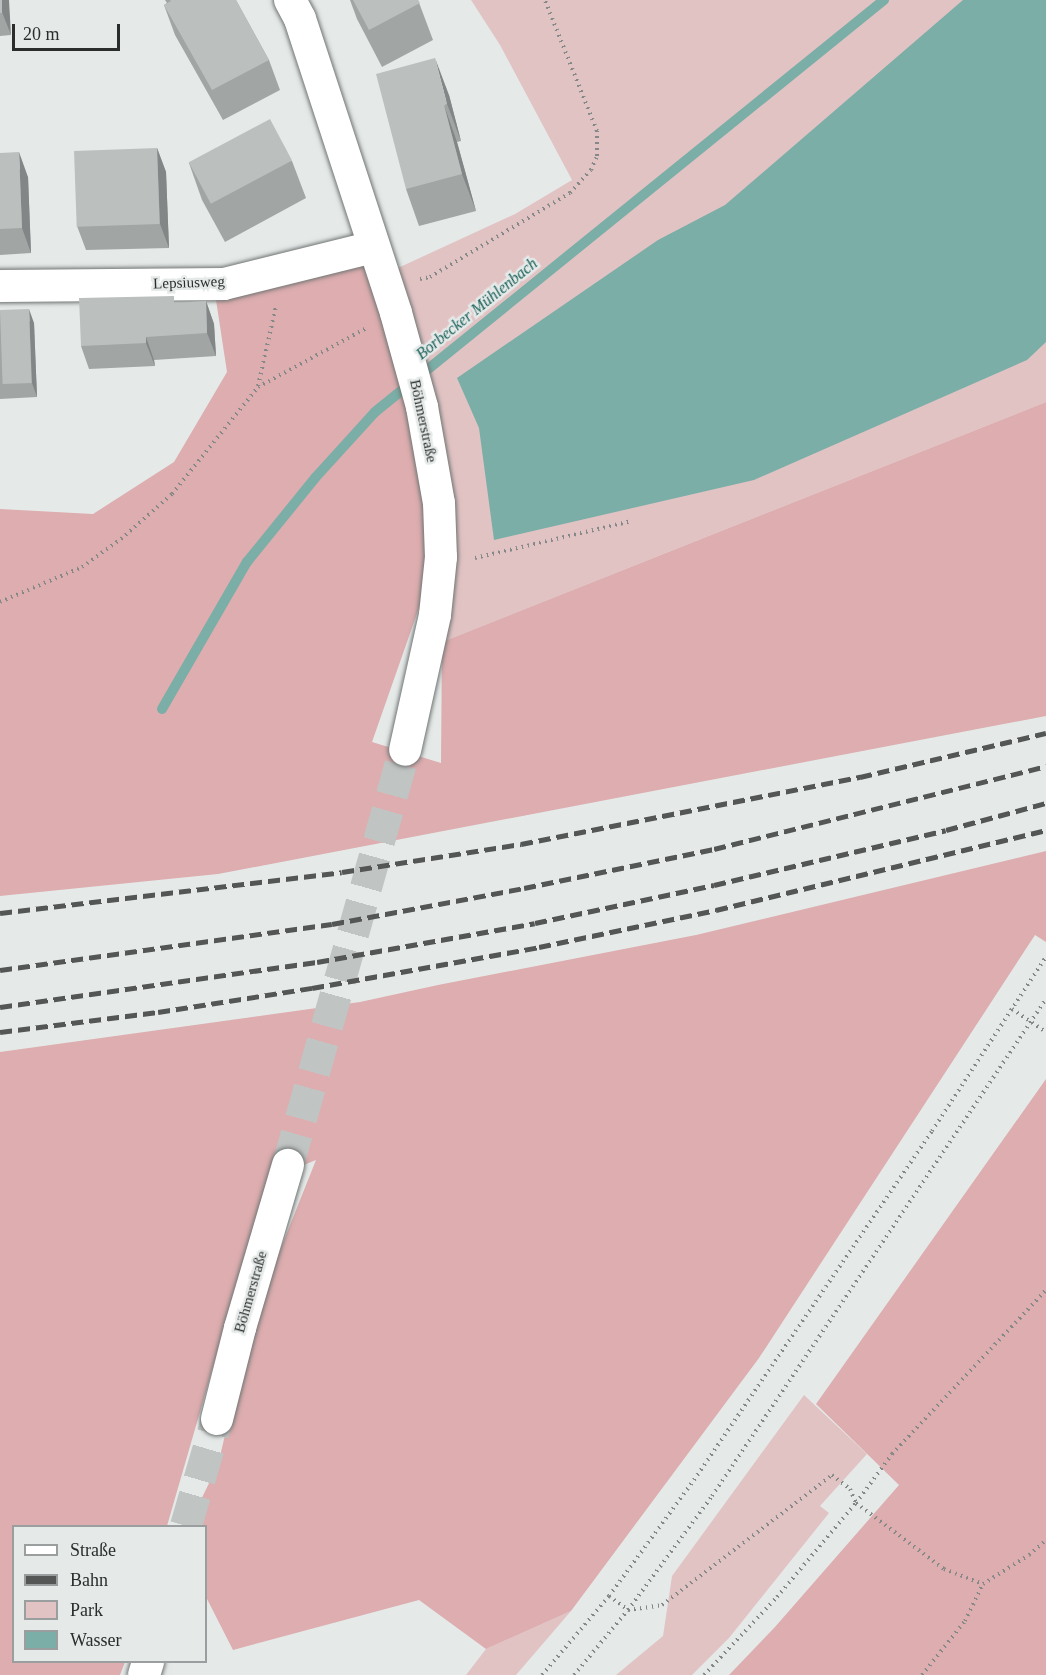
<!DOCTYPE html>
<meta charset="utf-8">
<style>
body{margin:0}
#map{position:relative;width:1046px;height:1675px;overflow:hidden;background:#e5eae9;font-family:"Times New Roman",serif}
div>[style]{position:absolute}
.green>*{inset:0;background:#e2c3c4}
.forest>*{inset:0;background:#ddadaf}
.water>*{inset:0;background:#7aaea6}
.stream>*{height:10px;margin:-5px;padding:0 5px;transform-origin:5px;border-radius:5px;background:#7aaea6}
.street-tunnel>*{height:32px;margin-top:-16px;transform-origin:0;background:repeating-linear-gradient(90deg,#c0c4c3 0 32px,transparent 0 48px)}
.path>*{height:4px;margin-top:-2px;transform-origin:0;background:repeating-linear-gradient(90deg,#848887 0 1.5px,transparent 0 6px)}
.roads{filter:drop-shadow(0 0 2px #717574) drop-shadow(0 0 2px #717574)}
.street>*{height:32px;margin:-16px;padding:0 16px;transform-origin:16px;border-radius:16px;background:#fff}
.rail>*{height:4.5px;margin-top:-2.25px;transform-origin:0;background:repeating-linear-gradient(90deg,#545656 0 12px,transparent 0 18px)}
.wall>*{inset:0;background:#a1a5a4}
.shaded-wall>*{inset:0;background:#838686}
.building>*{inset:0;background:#bbc0bf;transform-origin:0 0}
span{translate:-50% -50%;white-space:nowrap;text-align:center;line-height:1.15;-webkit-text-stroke:5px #e5eae9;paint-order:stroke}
.street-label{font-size:15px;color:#2b2d2d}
.water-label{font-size:16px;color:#196058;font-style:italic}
.legend{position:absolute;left:12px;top:1525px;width:195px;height:138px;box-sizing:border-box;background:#e5eae9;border:2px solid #9b9e9e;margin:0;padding:8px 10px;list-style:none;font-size:18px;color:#2b2d2d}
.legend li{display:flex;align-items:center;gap:12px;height:30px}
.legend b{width:30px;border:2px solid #9b9e9e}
.scale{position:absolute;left:12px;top:24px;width:108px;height:27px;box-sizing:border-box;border:3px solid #2b2d2d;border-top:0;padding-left:8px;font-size:18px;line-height:21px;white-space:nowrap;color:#2b2d2d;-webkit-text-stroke:4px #e5eae9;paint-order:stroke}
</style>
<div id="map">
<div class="green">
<div style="clip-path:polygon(471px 0,1046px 0,1046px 402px,442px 642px,387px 273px,515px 214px,572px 180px,500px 45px)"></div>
<div style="clip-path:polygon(804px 1395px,867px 1454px,820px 1506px,829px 1513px,729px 1638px,692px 1675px,616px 1675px,663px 1636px,672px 1576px)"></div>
<div style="clip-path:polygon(571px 1611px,516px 1675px,466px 1675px,486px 1649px)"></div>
</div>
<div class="forest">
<div style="clip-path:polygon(373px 251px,434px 504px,421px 602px,372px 742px,441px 763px,442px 642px,1046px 402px,1046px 716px,218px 874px,0 896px,0 509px,93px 514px,174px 462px,227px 372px,214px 287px)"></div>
<div style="clip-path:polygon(1046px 851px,1046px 942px,1035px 935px,759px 1358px,571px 1611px,486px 1649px,419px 1600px,233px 1650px,206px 1597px,206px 1526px,188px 1526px,218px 1465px,251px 1323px,316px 1160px,267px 1180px,167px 1526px,14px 1526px,14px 1662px,125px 1662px,120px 1675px,0 1675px,0 1052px,360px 1002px,438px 985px,696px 935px)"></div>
<div style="clip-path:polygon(1046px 1079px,1046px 1675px,729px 1675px,775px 1627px,899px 1485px,816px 1404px)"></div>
</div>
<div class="water">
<div style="clip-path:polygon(963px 0,1046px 0,1046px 342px,1027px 360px,754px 480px,494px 540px,479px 428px,457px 378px,658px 240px,725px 205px)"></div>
</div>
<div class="stream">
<div style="left:162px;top:709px;width:170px;rotate:-60deg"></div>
<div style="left:247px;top:562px;width:108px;rotate:-51deg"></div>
<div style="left:315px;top:478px;width:89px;rotate:-47.7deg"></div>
<div style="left:375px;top:412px;width:655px;rotate:-38.99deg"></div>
</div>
<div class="street-tunnel">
<div style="left:288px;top:1165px;width:431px;rotate:-74.3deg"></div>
<div style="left:186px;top:1526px;width:111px;rotate:-73.8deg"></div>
</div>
<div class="path">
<div style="left:420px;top:279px;width:10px;rotate:-11deg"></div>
<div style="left:430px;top:277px;width:163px;rotate:-31deg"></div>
<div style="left:570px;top:193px;width:31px;rotate:-48deg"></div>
<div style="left:591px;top:170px;width:15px;rotate:-67deg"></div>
<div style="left:597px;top:156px;width:25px;rotate:-90deg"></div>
<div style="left:597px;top:131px;width:141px;rotate:-111.7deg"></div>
<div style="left:258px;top:386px;width:82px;rotate:-77.3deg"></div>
<div style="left:475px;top:558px;width:161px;rotate:-13.3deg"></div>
<div style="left:0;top:602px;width:89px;rotate:-23.1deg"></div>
<div style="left:82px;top:567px;width:48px;rotate:-35.7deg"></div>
<div style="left:121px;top:539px;width:68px;rotate:-41.4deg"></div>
<div style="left:172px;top:494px;width:137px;rotate:-51.2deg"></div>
<div style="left:258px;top:387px;width:122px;rotate:-28.5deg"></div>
<div style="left:1012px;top:1009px;width:41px;rotate:34.1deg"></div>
<div style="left:609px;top:1596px;width:24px;rotate:36deg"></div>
<div style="left:628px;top:1610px;width:34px;rotate:-8deg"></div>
<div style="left:662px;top:1605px;width:214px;rotate:-37.4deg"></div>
<div style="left:832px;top:1475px;width:23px;rotate:38deg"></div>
<div style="left:850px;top:1489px;width:15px;rotate:67deg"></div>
<div style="left:856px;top:1503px;width:110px;rotate:36.9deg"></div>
<div style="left:944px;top:1569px;width:42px;rotate:21deg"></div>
<div style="left:542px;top:1675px;width:104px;rotate:-49.7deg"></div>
<div style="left:609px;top:1596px;width:144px;rotate:-53.8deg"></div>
<div style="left:694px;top:1480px;width:422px;rotate:-55.7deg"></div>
<div style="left:932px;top:1131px;width:208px;rotate:-56.8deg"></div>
<div style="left:574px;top:1675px;width:85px;rotate:-50.3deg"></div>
<div style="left:628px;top:1610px;width:142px;rotate:-53.6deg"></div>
<div style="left:712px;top:1496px;width:599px;rotate:-56.1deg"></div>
<div style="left:704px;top:1675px;width:107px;rotate:-46.9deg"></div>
<div style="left:777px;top:1597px;width:123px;rotate:-50deg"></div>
<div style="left:856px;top:1503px;width:61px;rotate:-53.7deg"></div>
<div style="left:892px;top:1454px;width:225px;rotate:-46.8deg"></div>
<div style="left:922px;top:1675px;width:69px;rotate:-51.5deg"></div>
<div style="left:965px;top:1621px;width:41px;rotate:-64.1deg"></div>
<div style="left:983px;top:1584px;width:54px;rotate:-32.2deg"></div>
<div style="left:1029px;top:1555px;width:23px;rotate:-41deg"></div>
</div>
<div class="roads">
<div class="street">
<div style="left:290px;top:0;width:21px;rotate:62deg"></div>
<div style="left:300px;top:19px;width:309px;rotate:71.9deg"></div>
<div style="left:396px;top:313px;width:98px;rotate:74.5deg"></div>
<div style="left:422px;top:407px;width:97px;rotate:80deg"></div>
<div style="left:439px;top:503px;width:54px;rotate:87.9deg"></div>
<div style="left:441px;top:557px;width:58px;rotate:95.9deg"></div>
<div style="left:435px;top:615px;width:138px;rotate:102.5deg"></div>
<div style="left:0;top:286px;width:224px;rotate:-0.5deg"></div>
<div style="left:224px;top:284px;width:154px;rotate:-13.9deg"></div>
<div style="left:217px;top:1419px;width:94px;rotate:-75.8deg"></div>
<div style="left:240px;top:1328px;width:170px;rotate:-73.6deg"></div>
<div style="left:144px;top:1675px;width:14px;rotate:-73deg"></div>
</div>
</div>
<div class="rail">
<div style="left:0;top:913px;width:344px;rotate:-6.8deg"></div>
<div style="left:342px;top:872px;width:181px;rotate:-8.9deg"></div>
<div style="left:521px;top:844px;width:346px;rotate:-11.2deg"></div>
<div style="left:860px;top:777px;width:191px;rotate:-13.3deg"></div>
<div style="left:0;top:970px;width:335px;rotate:-7.9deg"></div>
<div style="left:332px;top:924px;width:195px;rotate:-10.6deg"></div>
<div style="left:524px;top:888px;width:194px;rotate:-11.6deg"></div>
<div style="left:714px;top:849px;width:342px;rotate:-14deg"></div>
<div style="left:0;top:1007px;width:320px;rotate:-8.1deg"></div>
<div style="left:317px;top:962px;width:221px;rotate:-10.1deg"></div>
<div style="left:535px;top:923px;width:183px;rotate:-12deg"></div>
<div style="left:714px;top:885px;width:238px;rotate:-13.3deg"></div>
<div style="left:946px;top:830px;width:104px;rotate:-15.1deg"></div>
<div style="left:0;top:1032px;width:159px;rotate:-7.2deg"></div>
<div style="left:158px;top:1012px;width:156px;rotate:-8.9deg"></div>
<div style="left:312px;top:988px;width:231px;rotate:-10.2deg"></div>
<div style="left:539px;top:947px;width:181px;rotate:-11.8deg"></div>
<div style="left:716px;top:910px;width:340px;rotate:-13.6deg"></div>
</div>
<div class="wall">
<div style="clip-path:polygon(0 0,11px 35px,0 36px)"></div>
<div style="clip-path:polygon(165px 0,236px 0,269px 60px,280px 90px,223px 120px,175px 35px,164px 5px,167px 3px)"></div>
<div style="clip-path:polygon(350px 0,418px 0,433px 40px,382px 67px,357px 19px)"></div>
<div style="clip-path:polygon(449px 95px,461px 141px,457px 142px,476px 211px,419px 226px,406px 189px)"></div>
<div style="clip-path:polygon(157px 148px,166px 172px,169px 248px,86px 250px,77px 226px)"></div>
<div style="clip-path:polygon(0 153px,28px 177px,31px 253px,0 255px)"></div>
<div style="clip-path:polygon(292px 161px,306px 198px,225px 242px,202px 200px,189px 163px)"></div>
<div style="clip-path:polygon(206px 301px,214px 324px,216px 356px,154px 360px,155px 366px,89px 369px,81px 346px,176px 303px)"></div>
<div style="clip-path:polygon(0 310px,34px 323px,37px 397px,0 399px)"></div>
</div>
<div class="shaded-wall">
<div style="clip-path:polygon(2px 0,9px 0,11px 35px,2px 12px)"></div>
<div style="clip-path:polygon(435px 58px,449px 95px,461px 141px,447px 104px)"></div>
<div style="clip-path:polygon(444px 105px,457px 142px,476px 211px,462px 174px)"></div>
<div style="clip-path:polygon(157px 148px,166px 172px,169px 248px,160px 224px)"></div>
<div style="clip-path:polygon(19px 152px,28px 177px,31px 253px,22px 228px)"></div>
<div style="clip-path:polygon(206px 301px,214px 324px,216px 356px,207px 333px)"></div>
<div style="clip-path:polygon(29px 309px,34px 323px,37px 397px,32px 383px)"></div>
<div style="clip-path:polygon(146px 337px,154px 360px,155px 366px,146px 343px)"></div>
</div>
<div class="building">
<div style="left:0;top:0;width:2px;height:13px"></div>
<div style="clip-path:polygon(170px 0,236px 0,269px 60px,212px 90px,164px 5px,171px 1px)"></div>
<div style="clip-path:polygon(353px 0,418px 0,420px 3px,369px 30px)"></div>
<div style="clip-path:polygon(435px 58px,447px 104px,444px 105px,462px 174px,406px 189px,376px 74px)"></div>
<div style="left:270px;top:119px;width:47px;height:92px;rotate:62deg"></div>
<div style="left:157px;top:148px;width:76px;height:83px;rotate:88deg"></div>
<div style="clip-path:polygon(19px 152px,22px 228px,0 229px,0 153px)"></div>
<div style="clip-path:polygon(174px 296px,174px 303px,206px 301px,207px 333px,146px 337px,146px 343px,81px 346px,79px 298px)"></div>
<div style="left:29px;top:309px;width:74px;height:29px;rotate:88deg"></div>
</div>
<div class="street-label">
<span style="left:189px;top:283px;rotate:-2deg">Lepsiusweg</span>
<span style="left:423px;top:421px;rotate:78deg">Böhmerstraße</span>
<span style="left:251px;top:1292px;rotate:-74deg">Böhmerstraße</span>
</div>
<div class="water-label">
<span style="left:477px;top:309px;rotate:-39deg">Borbecker Mühlenbach</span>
</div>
<ul class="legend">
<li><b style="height:8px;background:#fff"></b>Straße</li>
<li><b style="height:8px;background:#545656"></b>Bahn</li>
<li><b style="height:16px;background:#e2c3c4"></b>Park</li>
<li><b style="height:16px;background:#7aaea6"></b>Wasser</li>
</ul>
<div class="scale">20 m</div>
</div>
